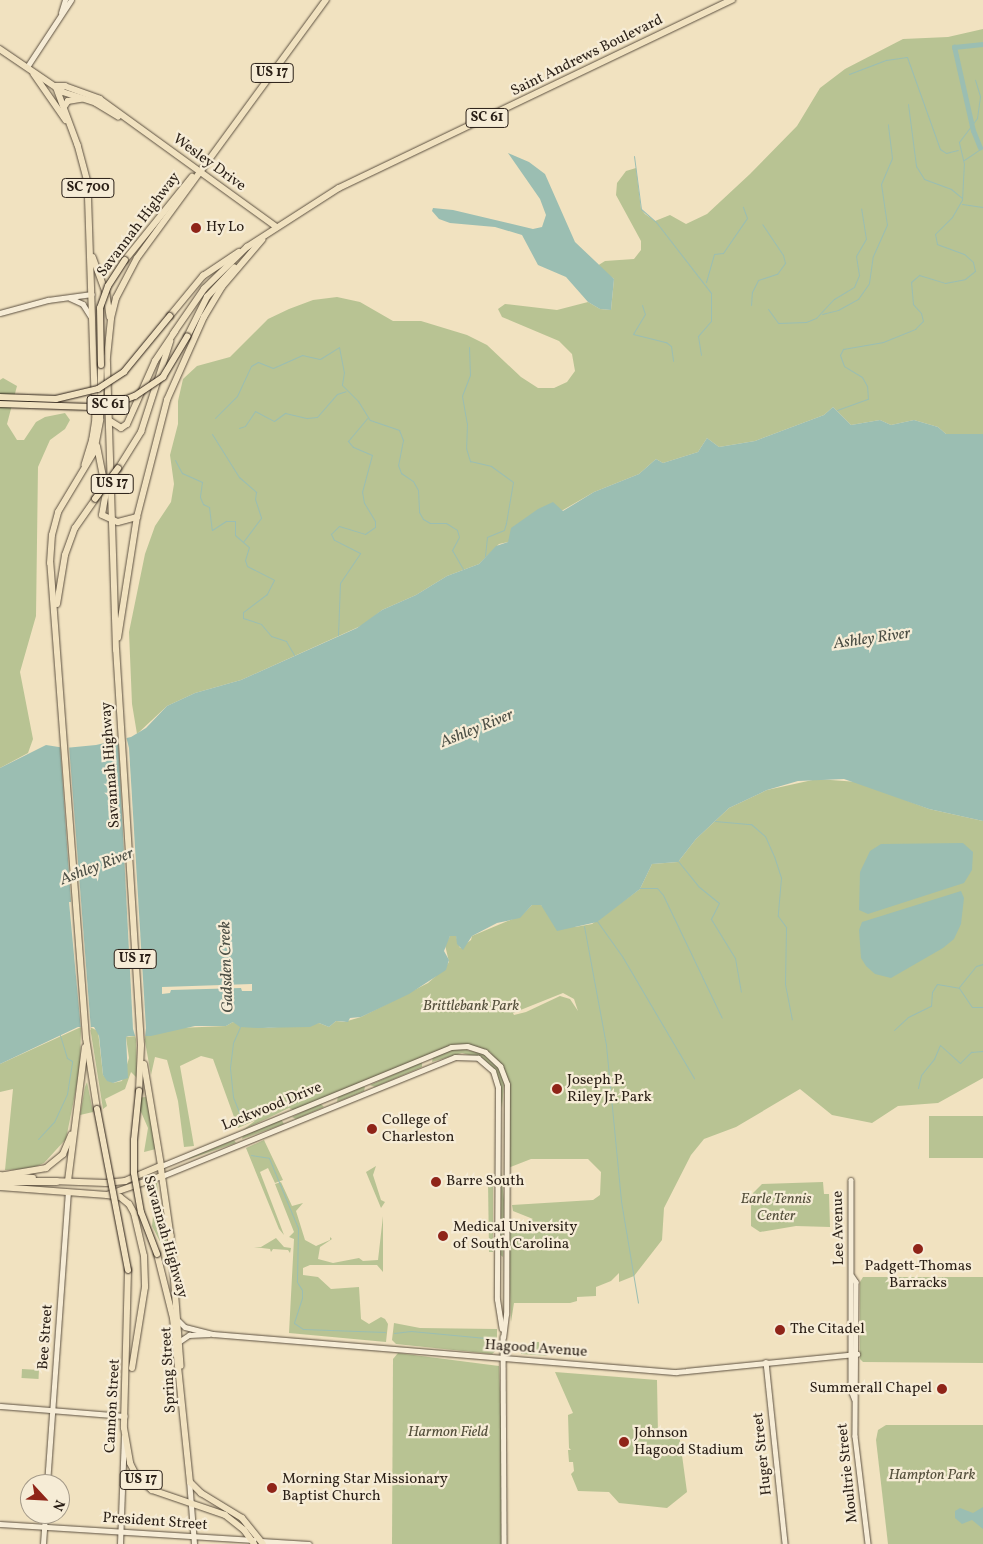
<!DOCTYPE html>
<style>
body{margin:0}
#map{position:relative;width:983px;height:1544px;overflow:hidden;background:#f1e2c0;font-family:Vollkorn,serif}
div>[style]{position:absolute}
.green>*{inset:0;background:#b8c393;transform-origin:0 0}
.water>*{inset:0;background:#9bbeb2}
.pier>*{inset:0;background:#f1e2c0}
.stream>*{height:1px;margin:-0.5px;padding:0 0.5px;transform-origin:0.5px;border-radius:0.5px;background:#9bbeb2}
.canal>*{height:4.5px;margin:-2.25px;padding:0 2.25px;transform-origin:2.25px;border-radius:2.25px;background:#9bbeb2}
.roads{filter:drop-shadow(0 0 1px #5c5040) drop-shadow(0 0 1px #5c5040)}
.tertiary>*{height:4.5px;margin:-2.25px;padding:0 2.25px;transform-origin:2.25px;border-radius:2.25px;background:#f6ecd6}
.secondary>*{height:5px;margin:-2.5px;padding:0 2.5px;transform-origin:2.5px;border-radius:2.5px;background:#f6ecd6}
.primary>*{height:5.5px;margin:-2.75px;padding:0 2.75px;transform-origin:2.75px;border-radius:2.75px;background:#f1e2c0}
.trunk>*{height:6px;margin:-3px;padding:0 3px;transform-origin:3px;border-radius:3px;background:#f1e2c0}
.motorway>*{height:7px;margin:-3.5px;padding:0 3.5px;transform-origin:3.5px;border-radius:3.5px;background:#f1e2c0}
.bridges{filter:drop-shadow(0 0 1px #2a1f16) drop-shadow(0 0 1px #2a1f16)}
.primary-bridge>*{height:5.5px;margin:-2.75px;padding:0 2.75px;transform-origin:2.75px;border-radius:2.75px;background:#f1e2c0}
.trunk-bridge>*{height:6px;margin:-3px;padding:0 3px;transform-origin:3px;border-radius:3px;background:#f1e2c0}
.dots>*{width:14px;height:14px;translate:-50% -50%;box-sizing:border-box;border:2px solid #f6ecd6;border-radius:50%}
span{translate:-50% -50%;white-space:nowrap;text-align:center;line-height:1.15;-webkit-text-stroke:4.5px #f6ecd6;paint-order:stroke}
.shield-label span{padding:1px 4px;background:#f6ecd6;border:1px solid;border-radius:4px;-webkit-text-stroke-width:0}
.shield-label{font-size:14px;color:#2a1f16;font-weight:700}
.street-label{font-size:15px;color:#2a1f16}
.poi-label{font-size:15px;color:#2a1f16}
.left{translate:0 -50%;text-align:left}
.right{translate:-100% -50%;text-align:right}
.park-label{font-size:15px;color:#55503c;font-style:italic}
.water-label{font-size:16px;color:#4c4f45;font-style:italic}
.north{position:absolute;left:20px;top:1474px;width:50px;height:50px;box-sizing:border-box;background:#f6ecd6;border:1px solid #a49a89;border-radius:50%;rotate:115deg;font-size:14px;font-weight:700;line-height:20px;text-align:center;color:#2a1f16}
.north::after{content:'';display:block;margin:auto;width:18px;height:22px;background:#8f2418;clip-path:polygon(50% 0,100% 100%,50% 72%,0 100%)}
</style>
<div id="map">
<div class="green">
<div style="clip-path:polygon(983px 29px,983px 434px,946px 434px,938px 427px,914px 420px,891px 425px,880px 420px,851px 425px,833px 407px,824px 415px,755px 441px,719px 447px,707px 438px,698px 452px,663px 463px,656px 459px,639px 474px,594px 492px,508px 542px,499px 544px,479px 564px,447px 576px,416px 595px,382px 610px,365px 624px,241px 680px,195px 693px,167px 706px,137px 734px,132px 704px,129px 632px,145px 554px,155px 526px,171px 502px,174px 484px,170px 455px,178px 424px,178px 401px,183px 379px,197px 366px,230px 357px,268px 319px,289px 309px,313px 300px,337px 297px,360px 302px,393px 321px,421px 321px,467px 335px,487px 345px,521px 377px,538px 388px,554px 388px,567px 382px,575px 371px,572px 354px,559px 341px,502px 317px,498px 309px,505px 304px,557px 310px,588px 302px,600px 309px,611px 310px,614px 279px,597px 266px,605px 261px,634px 259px,641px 250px,641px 241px,616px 195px,617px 183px,626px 171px,636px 168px,641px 209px,645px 214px,655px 221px,670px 215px,686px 224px,707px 214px,750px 174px,797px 126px,820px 88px,845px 69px,903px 39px,948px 37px)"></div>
<div style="clip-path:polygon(3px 378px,17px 386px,7px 424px,17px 440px,24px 440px,36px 422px,45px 417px,65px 413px,70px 420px,65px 429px,50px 440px,38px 467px,36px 616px,20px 672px,33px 739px,28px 753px,0 768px,0 380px)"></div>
<div style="clip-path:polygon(evenodd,817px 779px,858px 782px,929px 809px,983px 821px,983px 1078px,938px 1103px,898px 1106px,872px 1123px,832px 1115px,800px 1089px,736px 1127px,704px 1139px,691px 1155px,664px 1208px,662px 1240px,634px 1276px,619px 1282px,619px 1273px,611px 1281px,596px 1287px,596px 1296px,577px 1297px,577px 1301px,570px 1303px,514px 1303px,511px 1322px,508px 1226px,517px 1227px,533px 1219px,513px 1211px,512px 1205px,593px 1200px,600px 1195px,601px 1172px,588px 1159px,531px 1159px,508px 1168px,507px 1078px,490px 1052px,464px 1044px,293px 1110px,289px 1108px,243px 1130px,256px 1120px,238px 1128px,213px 1059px,201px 1056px,180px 1066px,194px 1146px,184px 1147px,178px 1101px,167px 1060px,155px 1057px,151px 1075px,144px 1036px,178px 1028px,226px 1026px,233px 1022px,268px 1028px,319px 1023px,329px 1027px,336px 1021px,344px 1022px,361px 1017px,428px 983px,444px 969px,449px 962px,445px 945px,450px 936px,456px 936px,460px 948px,471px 940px,472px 936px,522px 915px,532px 905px,541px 905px,575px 927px,592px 924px,640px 889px,652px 864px,678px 862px,696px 839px,729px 808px,767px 790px,817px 779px,563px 993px,574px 999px,578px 1011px,570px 999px,560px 996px,526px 1012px,514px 1015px,513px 1013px,563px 993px)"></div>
<div style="clip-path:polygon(81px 1027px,80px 1069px,66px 1139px,44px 1163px,30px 1169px,5px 1170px,13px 1089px,0 1092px,0 1064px)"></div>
<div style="clip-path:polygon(90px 1027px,98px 1031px,103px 1075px,113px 1083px,122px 1081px,129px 1058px,126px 1037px,136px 1036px,137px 1078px,131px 1072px,125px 1089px,105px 1099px,107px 1106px,103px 1109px)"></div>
<div style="clip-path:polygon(457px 1048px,486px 1054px,499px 1068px,504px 1083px,502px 1108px,497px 1073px,483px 1059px,462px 1053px,432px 1062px,433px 1057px)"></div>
<div style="clip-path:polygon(419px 1063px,422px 1063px,422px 1067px,375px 1087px,370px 1085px)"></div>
<div style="clip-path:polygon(87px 1082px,93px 1112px,80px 1115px,85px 1087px)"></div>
<div style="clip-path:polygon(362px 1086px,365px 1087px,364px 1091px,337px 1102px,338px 1096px)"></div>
<div style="clip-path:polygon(145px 1089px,156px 1149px,144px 1152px,148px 1128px,135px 1098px,146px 1097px)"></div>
<div style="clip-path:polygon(320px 1103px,324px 1107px,296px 1119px,292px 1117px)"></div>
<div style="left:983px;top:1116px;width:42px;height:54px;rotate:90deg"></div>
<div style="clip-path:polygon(281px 1119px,284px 1124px,242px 1139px,243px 1136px)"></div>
<div style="clip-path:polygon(234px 1140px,236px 1143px,189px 1159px,189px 1158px)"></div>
<div style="clip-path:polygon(264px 1140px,283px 1180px,275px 1183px,268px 1168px,260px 1172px,284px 1235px,279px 1229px,246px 1148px)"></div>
<div style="clip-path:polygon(376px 1166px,373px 1175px,381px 1200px,385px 1202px,381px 1208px,366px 1172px)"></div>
<div style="clip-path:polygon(501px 1171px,504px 1200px,503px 1257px,499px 1254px)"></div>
<div style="clip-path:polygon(493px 1178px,493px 1252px,489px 1252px,488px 1182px)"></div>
<div style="clip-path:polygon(157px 1181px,160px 1216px,172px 1265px,152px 1226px,154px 1206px,150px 1199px)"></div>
<div style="clip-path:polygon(281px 1182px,292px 1206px,303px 1203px,296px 1211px,305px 1240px,316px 1246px,330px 1240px,330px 1237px,332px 1239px,320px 1247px,318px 1259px,333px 1263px,359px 1258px,363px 1261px,378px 1260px,383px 1216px,383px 1272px,377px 1265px,310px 1265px,303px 1268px,303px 1275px,318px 1277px,331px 1289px,359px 1287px,361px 1319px,369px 1324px,381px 1317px,385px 1319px,388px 1324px,386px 1342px,289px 1333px,294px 1239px,289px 1237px,294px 1232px,275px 1184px)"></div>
<div style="clip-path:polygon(823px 1182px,824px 1194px,829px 1194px,830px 1227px,796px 1226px,760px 1232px,751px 1226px,751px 1202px,753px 1193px,762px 1184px)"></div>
<div style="clip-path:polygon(276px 1238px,284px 1247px,291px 1248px,290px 1253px,288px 1250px,273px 1249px,271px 1252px,270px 1249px,254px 1247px,261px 1247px)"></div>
<div style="clip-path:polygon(863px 1277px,983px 1277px,983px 1363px,863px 1362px,860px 1359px,860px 1282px)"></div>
<div style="clip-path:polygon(394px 1323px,420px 1328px,497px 1329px,497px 1350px,492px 1354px,396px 1344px,392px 1340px)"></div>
<div style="clip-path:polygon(532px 1342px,539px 1342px,539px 1353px,548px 1356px,521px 1354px,521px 1343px,524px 1347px,532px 1348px)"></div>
<div style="clip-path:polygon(398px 1353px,499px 1366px,503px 1469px,501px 1544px,392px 1544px,393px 1359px)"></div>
<div style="left:22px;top:1369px;width:17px;height:9px;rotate:3deg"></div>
<div style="clip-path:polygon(555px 1372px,657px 1380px,658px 1435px,679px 1433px,687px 1492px,667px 1508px,619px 1503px,609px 1492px,578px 1491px,571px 1474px,574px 1471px,573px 1462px,569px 1462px,568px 1450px,571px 1450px,569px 1448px,568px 1415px,573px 1413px)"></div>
<div style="clip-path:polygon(886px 1425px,983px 1425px,983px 1544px,888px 1544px,876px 1440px,878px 1430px)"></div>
</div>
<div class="water">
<div style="clip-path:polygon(508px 153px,529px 162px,545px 174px,575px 242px,614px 279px,611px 310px,600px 309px,588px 302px,566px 277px,538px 265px,522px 235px,495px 227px,450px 223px,439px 219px,432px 211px,433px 208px,453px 210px,533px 229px,542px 227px,546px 215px,540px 199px)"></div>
<div style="clip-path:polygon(833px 407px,851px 425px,880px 420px,891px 425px,914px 420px,938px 427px,946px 434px,983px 434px,983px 821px,929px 809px,844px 779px,798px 781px,767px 790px,729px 808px,696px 839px,678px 862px,652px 864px,640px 889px,597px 922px,557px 931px,541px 905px,532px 905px,520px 918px,497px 923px,472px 936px,463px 950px,457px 944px,456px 936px,450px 936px,444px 951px,449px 960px,446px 970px,409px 994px,361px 1017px,350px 1018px,348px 1022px,336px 1021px,329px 1027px,319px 1023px,310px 1027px,257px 1028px,240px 1027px,233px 1022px,226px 1026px,195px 1026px,151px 1036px,129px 1036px,126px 1037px,128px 1078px,113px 1083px,107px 1081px,103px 1075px,99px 1036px,94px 1027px,78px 1027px,0 1064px,0 768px,46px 745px,65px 748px,96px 745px,131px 737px,146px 728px,167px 706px,195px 693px,241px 680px,357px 628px,382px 610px,416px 595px,447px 576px,479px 564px,496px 546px,508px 542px,511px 528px,538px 509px,553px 502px,563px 511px,594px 492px,639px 474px,656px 459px,663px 463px,698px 452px,707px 438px,719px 447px,755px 441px,824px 415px)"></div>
<div style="clip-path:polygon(963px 843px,973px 852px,972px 870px,964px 883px,868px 914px,859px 910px,860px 872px,870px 851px,881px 844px)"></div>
<div style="clip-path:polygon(961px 891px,964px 898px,961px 924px,954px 939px,943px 948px,891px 978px,875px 974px,866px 966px,861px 958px,859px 930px,862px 922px)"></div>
<div style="clip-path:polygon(983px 1507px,983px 1529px,972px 1520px,962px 1524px,955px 1518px,955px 1511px,960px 1508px,973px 1513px)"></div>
</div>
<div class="pier">
<div style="clip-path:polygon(118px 736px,126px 736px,129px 748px,146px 1028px,145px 1039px,141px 1040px,136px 1039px,133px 1029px)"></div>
<div style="clip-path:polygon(60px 745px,69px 745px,91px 1030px,81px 1030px,69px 902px,71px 902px)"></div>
<div style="clip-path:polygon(252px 984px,252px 991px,242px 991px,241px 988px,171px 990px,170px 993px,162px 994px,162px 987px)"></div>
</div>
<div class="stream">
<div style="left:849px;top:74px;width:40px;rotate:-21deg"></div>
<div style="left:886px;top:60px;width:21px;rotate:-8deg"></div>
<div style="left:907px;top:57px;width:98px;rotate:70.3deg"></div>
<div style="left:940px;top:149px;width:7px;rotate:34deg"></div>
<div style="left:946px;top:153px;width:12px;rotate:-14deg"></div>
<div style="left:908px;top:104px;width:63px;rotate:82.6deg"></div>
<div style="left:916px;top:166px;width:15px;rotate:58deg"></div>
<div style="left:924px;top:179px;width:29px;rotate:20deg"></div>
<div style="left:951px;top:189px;width:14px;rotate:39deg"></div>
<div style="left:634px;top:156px;width:53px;rotate:82.5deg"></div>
<div style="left:641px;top:209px;width:20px;rotate:41deg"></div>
<div style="left:656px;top:222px;width:90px;rotate:52.2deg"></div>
<div style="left:711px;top:293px;width:28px;rotate:90deg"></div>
<div style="left:711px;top:321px;width:20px;rotate:131deg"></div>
<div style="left:698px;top:336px;width:19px;rotate:81deg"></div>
<div style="left:964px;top:160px;width:23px;rotate:-34deg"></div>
<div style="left:962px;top:204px;width:21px;rotate:8deg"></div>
<div style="left:706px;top:282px;width:29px;rotate:-74deg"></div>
<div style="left:714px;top:254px;width:9px;rotate:-6deg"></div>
<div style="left:723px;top:253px;width:42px;rotate:-55.6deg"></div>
<div style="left:747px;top:218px;width:12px;rotate:-110deg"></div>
<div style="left:642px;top:305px;width:9px;rotate:72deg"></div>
<div style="left:645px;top:314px;width:23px;rotate:121deg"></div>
<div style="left:633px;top:334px;width:34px;rotate:14deg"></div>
<div style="left:666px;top:342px;width:6px;rotate:39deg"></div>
<div style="left:671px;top:346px;width:15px;rotate:82deg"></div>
<div style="left:751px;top:305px;width:13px;rotate:-86deg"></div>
<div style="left:752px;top:292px;width:13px;rotate:-63deg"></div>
<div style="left:758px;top:280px;width:20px;rotate:-18deg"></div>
<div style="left:777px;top:274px;width:14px;rotate:-54deg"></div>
<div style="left:785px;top:263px;width:8px;rotate:-104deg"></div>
<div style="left:783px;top:255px;width:37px;rotate:-124deg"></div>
<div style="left:768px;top:309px;width:17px;rotate:54deg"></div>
<div style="left:778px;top:323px;width:28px;rotate:-2deg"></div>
<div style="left:806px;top:322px;width:11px;rotate:-22deg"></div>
<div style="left:816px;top:318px;width:26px;rotate:-47deg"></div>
<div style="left:834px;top:299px;width:23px;rotate:-31deg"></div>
<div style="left:854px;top:287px;width:13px;rotate:-67deg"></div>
<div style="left:859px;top:275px;width:19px;rotate:-99deg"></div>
<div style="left:856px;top:256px;width:20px;rotate:-60deg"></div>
<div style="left:866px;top:239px;width:31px;rotate:-99deg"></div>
<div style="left:822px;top:314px;width:16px;rotate:-14deg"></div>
<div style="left:838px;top:310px;width:23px;rotate:-29deg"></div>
<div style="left:858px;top:299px;width:19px;rotate:-55deg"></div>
<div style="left:869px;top:283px;width:27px;rotate:-82deg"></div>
<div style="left:873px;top:256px;width:34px;rotate:-66deg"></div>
<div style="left:887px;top:225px;width:41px;rotate:-98.3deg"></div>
<div style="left:881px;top:184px;width:28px;rotate:-67deg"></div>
<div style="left:892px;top:158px;width:34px;rotate:-97deg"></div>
<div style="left:469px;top:347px;width:28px;rotate:88deg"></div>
<div style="left:470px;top:375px;width:22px;rotate:111deg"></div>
<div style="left:462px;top:396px;width:27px;rotate:80deg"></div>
<div style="left:467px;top:423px;width:25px;rotate:92deg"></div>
<div style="left:466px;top:448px;width:14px;rotate:73deg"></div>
<div style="left:470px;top:461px;width:22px;rotate:13deg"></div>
<div style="left:491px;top:466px;width:27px;rotate:36deg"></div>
<div style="left:513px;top:482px;width:42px;rotate:99.7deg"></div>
<div style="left:506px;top:523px;width:7px;rotate:106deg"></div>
<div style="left:504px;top:530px;width:18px;rotate:158deg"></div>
<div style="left:487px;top:537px;width:19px;rotate:96deg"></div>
<div style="left:837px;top:410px;width:33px;rotate:-20deg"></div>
<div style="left:868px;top:399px;width:13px;rotate:-94deg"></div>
<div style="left:867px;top:386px;width:10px;rotate:-119deg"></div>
<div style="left:862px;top:377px;width:21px;rotate:-149deg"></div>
<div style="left:844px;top:366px;width:12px;rotate:-110deg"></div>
<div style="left:840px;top:355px;width:7px;rotate:-63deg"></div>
<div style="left:843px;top:349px;width:41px;rotate:-9.9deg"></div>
<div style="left:883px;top:342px;width:35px;rotate:-22deg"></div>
<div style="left:915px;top:329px;width:11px;rotate:-45deg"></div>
<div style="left:923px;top:321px;width:8px;rotate:-104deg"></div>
<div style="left:921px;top:313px;width:12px;rotate:-132deg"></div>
<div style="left:913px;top:304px;width:22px;rotate:-95deg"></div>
<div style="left:911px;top:282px;width:11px;rotate:-41deg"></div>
<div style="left:919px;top:275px;width:27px;rotate:17deg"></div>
<div style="left:945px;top:283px;width:20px;rotate:-11deg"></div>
<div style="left:965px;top:279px;width:13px;rotate:-39deg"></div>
<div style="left:975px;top:271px;width:9px;rotate:-103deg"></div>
<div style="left:973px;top:262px;width:12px;rotate:-138deg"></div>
<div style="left:964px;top:254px;width:29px;rotate:-160deg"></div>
<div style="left:937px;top:244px;width:10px;rotate:-101deg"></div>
<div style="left:935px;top:234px;width:24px;rotate:-45deg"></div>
<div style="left:952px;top:217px;width:20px;rotate:-60deg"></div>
<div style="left:962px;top:200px;width:36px;rotate:-87deg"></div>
<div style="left:964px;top:164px;width:23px;rotate:-103deg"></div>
<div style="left:959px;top:142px;width:30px;rotate:-53deg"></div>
<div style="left:977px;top:118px;width:22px;rotate:-82deg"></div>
<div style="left:980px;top:96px;width:17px;rotate:-107deg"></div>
<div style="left:215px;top:418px;width:31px;rotate:-45deg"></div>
<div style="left:237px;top:396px;width:33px;rotate:-65deg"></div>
<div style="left:251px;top:366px;width:8px;rotate:-30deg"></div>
<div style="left:258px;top:362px;width:16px;rotate:22deg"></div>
<div style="left:273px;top:368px;width:32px;rotate:-24deg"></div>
<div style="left:302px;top:355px;width:18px;rotate:13deg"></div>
<div style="left:320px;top:359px;width:22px;rotate:-32deg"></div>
<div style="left:339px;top:347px;width:25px;rotate:79deg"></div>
<div style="left:344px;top:372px;width:13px;rotate:99deg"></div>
<div style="left:342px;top:385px;width:23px;rotate:45deg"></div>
<div style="left:358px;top:401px;width:22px;rotate:58deg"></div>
<div style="left:370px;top:420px;width:31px;rotate:19deg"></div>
<div style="left:399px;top:430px;width:11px;rotate:68deg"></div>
<div style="left:403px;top:440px;width:25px;rotate:101deg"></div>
<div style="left:398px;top:465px;width:9px;rotate:69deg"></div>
<div style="left:401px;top:473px;width:14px;rotate:34deg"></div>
<div style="left:413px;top:481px;width:10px;rotate:61deg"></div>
<div style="left:418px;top:490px;width:22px;rotate:87deg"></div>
<div style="left:419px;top:512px;width:8px;rotate:60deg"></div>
<div style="left:423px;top:519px;width:8px;rotate:30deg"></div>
<div style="left:430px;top:523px;width:16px"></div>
<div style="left:446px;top:523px;width:13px;rotate:32deg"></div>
<div style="left:457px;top:530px;width:7px;rotate:74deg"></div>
<div style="left:459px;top:537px;width:15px;rotate:118deg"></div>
<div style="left:452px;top:550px;width:22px;rotate:60deg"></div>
<div style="left:239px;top:428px;width:6px;rotate:-18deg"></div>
<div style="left:245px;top:426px;width:18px;rotate:-56deg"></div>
<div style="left:255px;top:411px;width:21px;rotate:28deg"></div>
<div style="left:274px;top:421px;width:14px;rotate:-36deg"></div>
<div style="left:285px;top:413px;width:23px;rotate:13deg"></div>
<div style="left:307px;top:418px;width:10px;rotate:-6deg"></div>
<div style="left:317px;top:417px;width:30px;rotate:-49deg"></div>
<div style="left:337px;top:394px;width:9px;rotate:-18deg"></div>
<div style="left:212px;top:434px;width:51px;rotate:57.9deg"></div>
<div style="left:239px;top:477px;width:23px;rotate:41deg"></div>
<div style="left:256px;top:492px;width:7px;rotate:98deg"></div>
<div style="left:255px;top:499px;width:20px;rotate:72deg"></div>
<div style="left:261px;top:518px;width:30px;rotate:127deg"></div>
<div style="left:175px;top:460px;width:15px;rotate:62deg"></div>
<div style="left:182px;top:473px;width:22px;rotate:24deg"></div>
<div style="left:202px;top:482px;width:15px;rotate:98deg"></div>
<div style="left:200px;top:497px;width:8px;rotate:67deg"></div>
<div style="left:203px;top:504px;width:7px;rotate:27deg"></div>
<div style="left:209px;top:507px;width:23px;rotate:83deg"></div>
<div style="left:212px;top:530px;width:17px;rotate:-33deg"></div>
<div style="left:226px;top:521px;width:9px"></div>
<div style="left:235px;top:521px;width:14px;rotate:90deg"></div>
<div style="left:235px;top:535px;width:18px;rotate:41deg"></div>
<div style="left:249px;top:547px;width:14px;rotate:107deg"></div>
<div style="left:245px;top:560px;width:6px;rotate:72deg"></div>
<div style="left:247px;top:566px;width:30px;rotate:27deg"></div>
<div style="left:274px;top:580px;width:16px;rotate:117deg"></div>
<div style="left:267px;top:594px;width:30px;rotate:143deg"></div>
<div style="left:243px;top:612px;width:6px;rotate:90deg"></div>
<div style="left:243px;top:618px;width:19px;rotate:18deg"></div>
<div style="left:261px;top:624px;width:16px;rotate:50deg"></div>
<div style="left:271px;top:636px;width:16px;rotate:18deg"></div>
<div style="left:286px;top:641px;width:16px;rotate:60deg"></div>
<div style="left:338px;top:635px;width:52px;rotate:-87.8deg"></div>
<div style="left:340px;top:583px;width:36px;rotate:-56deg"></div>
<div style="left:360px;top:553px;width:29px;rotate:-153deg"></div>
<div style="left:334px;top:540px;width:7px;rotate:-117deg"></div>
<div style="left:331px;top:534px;width:11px;rotate:-45deg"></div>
<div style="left:339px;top:526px;width:27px;rotate:17deg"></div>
<div style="left:365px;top:534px;width:12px;rotate:-35deg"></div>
<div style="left:375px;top:527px;width:6px;rotate:-90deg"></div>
<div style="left:375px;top:521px;width:21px;rotate:-121deg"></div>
<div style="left:364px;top:503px;width:11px;rotate:-100deg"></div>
<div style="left:362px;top:492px;width:38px;rotate:-75deg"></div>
<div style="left:372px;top:455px;width:21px;rotate:-157deg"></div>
<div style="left:353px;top:447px;width:8px;rotate:-130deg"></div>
<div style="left:348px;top:441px;width:30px;rotate:-50deg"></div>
<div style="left:715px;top:821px;width:36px;rotate:5deg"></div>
<div style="left:751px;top:824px;width:18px;rotate:41deg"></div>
<div style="left:765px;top:836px;width:22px;rotate:66deg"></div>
<div style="left:774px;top:856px;width:23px;rotate:72deg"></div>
<div style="left:781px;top:878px;width:38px;rotate:95deg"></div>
<div style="left:778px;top:916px;width:14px;rotate:54deg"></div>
<div style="left:786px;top:927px;width:57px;rotate:91deg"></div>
<div style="left:785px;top:984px;width:36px;rotate:79deg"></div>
<div style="left:678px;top:861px;width:32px;rotate:51deg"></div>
<div style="left:698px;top:886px;width:27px;rotate:39deg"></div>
<div style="left:719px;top:903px;width:18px;rotate:117deg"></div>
<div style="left:711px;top:919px;width:46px;rotate:58.4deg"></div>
<div style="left:735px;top:958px;width:34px;rotate:80deg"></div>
<div style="left:640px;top:888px;width:17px"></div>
<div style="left:657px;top:888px;width:9px;rotate:49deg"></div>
<div style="left:663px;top:895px;width:136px;rotate:64.4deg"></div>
<div style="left:597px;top:921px;width:43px;rotate:54.5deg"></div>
<div style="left:622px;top:956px;width:142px;rotate:59.5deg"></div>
<div style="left:584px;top:926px;width:121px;rotate:79.5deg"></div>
<div style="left:606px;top:1045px;width:157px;rotate:84.5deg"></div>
<div style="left:621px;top:1201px;width:103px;rotate:80.5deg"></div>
<div style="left:959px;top:987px;width:27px;rotate:-51deg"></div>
<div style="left:976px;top:966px;width:7px;rotate:-16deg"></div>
<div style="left:959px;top:988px;width:23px;rotate:56deg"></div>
<div style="left:972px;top:1007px;width:11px"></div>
<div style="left:240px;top:1027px;width:17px;rotate:114deg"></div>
<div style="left:233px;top:1043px;width:25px;rotate:97deg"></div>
<div style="left:230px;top:1068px;width:29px;rotate:84deg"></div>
<div style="left:233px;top:1097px;width:27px;rotate:68deg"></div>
<div style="left:894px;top:1030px;width:19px;rotate:-43deg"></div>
<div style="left:908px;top:1017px;width:25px;rotate:-26deg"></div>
<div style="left:931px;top:1006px;width:14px;rotate:-86deg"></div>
<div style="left:932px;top:992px;width:9px;rotate:-58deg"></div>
<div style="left:937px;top:984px;width:22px;rotate:10deg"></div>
<div style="left:918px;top:1088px;width:13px;rotate:-77deg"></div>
<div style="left:921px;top:1075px;width:21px;rotate:-51deg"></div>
<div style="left:934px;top:1059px;width:15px;rotate:-67deg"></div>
<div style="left:940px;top:1045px;width:27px;rotate:42deg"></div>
<div style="left:960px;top:1063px;width:16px;rotate:-45deg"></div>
<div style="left:971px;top:1052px;width:12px;rotate:-5deg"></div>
<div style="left:38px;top:1139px;width:23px;rotate:-47deg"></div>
<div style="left:54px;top:1122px;width:31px;rotate:-65deg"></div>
<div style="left:67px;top:1094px;width:33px;rotate:-81deg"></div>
<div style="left:72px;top:1061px;width:6px;rotate:-149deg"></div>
<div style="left:67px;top:1058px;width:24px;rotate:-107deg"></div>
<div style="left:251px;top:1155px;width:18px;rotate:9deg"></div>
<div style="left:269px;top:1158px;width:76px;rotate:67.5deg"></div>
<div style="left:298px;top:1228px;width:54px;rotate:91.1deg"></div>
<div style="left:297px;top:1282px;width:9px;rotate:58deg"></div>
<div style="left:302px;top:1290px;width:8px;rotate:90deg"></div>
<div style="left:302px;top:1298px;width:26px;rotate:108deg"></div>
<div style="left:294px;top:1323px;width:11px;rotate:34deg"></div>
<div style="left:303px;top:1329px;width:82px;rotate:2.1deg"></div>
<div style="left:394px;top:1333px;width:17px;rotate:-7deg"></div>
<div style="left:411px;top:1331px;width:75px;rotate:5.3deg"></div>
</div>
<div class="canal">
<div style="left:980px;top:148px;width:18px;rotate:-112deg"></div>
<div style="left:973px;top:131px;width:86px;rotate:-102.7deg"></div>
<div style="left:954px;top:47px;width:29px;rotate:-6deg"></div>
</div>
<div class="roads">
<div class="tertiary">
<div style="left:61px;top:13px;width:14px;rotate:-73deg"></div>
<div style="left:27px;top:67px;width:80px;rotate:-56.7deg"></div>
<div style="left:70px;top:298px;width:14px;rotate:25deg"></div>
<div style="left:83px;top:304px;width:15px;rotate:58deg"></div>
<div style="left:0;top:313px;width:50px;rotate:-15.2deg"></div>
<div style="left:48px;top:300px;width:44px;rotate:-7.8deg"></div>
<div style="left:851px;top:1180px;width:210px;rotate:90deg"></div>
<div style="left:851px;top:1390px;width:9px;rotate:69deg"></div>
<div style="left:852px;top:1276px;width:7px;rotate:56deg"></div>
<div style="left:856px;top:1282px;width:154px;rotate:90.4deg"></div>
<div style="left:855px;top:1436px;width:109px;rotate:83.1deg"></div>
<div style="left:179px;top:1321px;width:8px;rotate:45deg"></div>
<div style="left:185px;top:1327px;width:29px;rotate:14deg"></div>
<div style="left:213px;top:1334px;width:465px;rotate:4.7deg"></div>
<div style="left:676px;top:1372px;width:182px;rotate:-5.7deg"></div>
<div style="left:503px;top:1337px;width:207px;rotate:89.7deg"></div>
<div style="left:180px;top:1341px;width:11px;rotate:-34deg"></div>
<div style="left:189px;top:1335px;width:20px;rotate:-3deg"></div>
<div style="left:766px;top:1362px;width:183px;rotate:84deg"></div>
<div style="left:0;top:1406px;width:125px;rotate:4.6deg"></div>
<div style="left:47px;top:1484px;width:292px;rotate:-85.9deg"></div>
<div style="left:0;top:1524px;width:254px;rotate:3.6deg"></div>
<div style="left:261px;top:1541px;width:48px;rotate:3.6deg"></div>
<div style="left:43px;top:1544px;width:30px;rotate:-86deg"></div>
</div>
<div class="secondary">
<div style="left:161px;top:1166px;width:313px;rotate:-22.3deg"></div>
<div style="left:451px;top:1047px;width:16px;rotate:-4deg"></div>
<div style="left:467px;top:1046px;width:19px;rotate:18deg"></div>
<div style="left:485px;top:1052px;width:21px;rotate:43deg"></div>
<div style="left:500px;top:1066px;width:19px;rotate:69deg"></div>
<div style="left:507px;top:1084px;width:230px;rotate:90.2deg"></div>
<div style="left:506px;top:1314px;width:23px;rotate:97deg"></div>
<div style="left:162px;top:1176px;width:316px;rotate:-22.1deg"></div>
<div style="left:455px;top:1057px;width:23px;rotate:2deg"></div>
<div style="left:478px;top:1058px;width:20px;rotate:41deg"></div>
<div style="left:493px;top:1071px;width:17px;rotate:73deg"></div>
<div style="left:498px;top:1087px;width:212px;rotate:90.3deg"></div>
<div style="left:497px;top:1299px;width:30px;rotate:81deg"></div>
<div style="left:189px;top:1480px;width:64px;rotate:85.5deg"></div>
<div style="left:120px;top:1544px;width:108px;rotate:-87.9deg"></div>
</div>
<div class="primary">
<div style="left:0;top:49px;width:76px;rotate:34.3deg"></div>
<div style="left:63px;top:92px;width:35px;rotate:18deg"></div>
<div style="left:96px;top:103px;width:26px;rotate:31deg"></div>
<div style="left:34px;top:74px;width:56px;rotate:55.2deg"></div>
<div style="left:56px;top:86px;width:63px;rotate:69.6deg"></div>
<div style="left:78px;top:145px;width:38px;rotate:75deg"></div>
<div style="left:88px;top:182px;width:237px;rotate:88.1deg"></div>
<div style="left:96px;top:419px;width:20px;rotate:99deg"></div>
<div style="left:93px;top:439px;width:27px;rotate:107deg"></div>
<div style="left:56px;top:86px;width:9px"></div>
<div style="left:65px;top:86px;width:37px;rotate:20deg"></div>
<div style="left:100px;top:99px;width:218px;rotate:35.9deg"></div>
<div style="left:64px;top:107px;width:7px;rotate:-56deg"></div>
<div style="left:68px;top:101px;width:13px;rotate:-9deg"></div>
<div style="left:93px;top:257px;width:40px;rotate:69.8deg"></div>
<div style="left:107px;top:295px;width:22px;rotate:82deg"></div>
<div style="left:170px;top:316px;width:52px;rotate:-50.5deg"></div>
<div style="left:203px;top:276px;width:43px;rotate:-33.7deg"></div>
<div style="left:173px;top:334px;width:55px;rotate:-55.4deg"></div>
<div style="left:204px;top:289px;width:60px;rotate:-44.3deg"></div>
<div style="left:247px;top:247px;width:109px;rotate:-32.7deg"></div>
<div style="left:339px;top:188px;width:436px;rotate:-25.6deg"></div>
<div style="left:187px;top:337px;width:45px;rotate:-63.4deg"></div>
<div style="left:207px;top:297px;width:40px;rotate:-47deg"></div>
<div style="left:118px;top:469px;width:44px;rotate:-58.1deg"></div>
<div style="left:141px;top:432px;width:95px;rotate:-72.1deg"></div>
<div style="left:118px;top:638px;width:122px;rotate:-81.1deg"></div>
<div style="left:137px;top:517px;width:121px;rotate:-75.6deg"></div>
<div style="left:167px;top:400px;width:91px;rotate:-66deg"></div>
<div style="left:204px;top:317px;width:35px;rotate:-59deg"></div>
<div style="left:222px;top:287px;width:62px;rotate:-49.6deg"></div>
<div style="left:0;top:1175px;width:33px;rotate:5deg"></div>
<div style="left:52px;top:1181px;width:54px;rotate:2.1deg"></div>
<div style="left:106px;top:1183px;width:19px;rotate:-6deg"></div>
<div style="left:125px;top:1181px;width:39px;rotate:-23deg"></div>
<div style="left:161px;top:1166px;width:70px;rotate:81.8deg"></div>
<div style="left:171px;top:1235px;width:131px;rotate:85.6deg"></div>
<div style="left:0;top:1187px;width:107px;rotate:4.3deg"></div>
<div style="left:107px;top:1195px;width:58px;rotate:-19.1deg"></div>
</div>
<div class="trunk">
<div style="left:125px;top:260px;width:107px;rotate:-51.1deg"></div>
<div style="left:110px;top:421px;width:13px;rotate:32deg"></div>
<div style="left:121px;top:428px;width:7px;rotate:-34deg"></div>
<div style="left:127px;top:424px;width:69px;rotate:-66deg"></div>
<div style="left:155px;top:361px;width:36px;rotate:-56deg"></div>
<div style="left:97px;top:446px;width:47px;rotate:78.9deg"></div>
<div style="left:106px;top:492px;width:23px;rotate:100deg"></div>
<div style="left:102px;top:515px;width:17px;rotate:24deg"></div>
<div style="left:118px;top:522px;width:20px;rotate:-15deg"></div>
<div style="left:57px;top:604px;width:50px;rotate:-80.7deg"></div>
<div style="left:65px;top:555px;width:29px;rotate:-70deg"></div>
<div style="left:75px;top:528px;width:35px;rotate:-55deg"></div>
<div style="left:144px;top:1064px;width:103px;rotate:80.5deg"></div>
<div style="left:139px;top:1091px;width:46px;rotate:-87.5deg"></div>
<div style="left:141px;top:1045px;width:396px;rotate:-93.6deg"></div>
<div style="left:116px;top:650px;width:293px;rotate:-91.8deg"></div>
<div style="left:107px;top:357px;width:39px;rotate:-84deg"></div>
<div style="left:111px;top:318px;width:21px;rotate:-76deg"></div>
<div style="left:116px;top:298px;width:45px;rotate:-62.3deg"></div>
<div style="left:137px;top:258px;width:320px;rotate:-53.8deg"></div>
<div style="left:97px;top:1109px;width:72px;rotate:-98.8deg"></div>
<div style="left:86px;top:1038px;width:476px;rotate:-94.3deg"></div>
<div style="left:50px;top:563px;width:28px;rotate:-86deg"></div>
<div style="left:52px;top:535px;width:24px;rotate:-75deg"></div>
<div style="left:58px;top:512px;width:70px;rotate:-59deg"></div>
<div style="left:94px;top:452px;width:33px;rotate:-79deg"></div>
<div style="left:100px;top:420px;width:55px;rotate:-89deg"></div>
<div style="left:5px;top:1175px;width:42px;rotate:-9.7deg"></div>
<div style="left:46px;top:1168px;width:22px;rotate:-39deg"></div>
<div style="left:63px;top:1154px;width:21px;rotate:-67deg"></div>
<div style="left:68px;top:1181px;width:135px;rotate:-82.8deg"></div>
<div style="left:107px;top:1195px;width:13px;rotate:9deg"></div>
<div style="left:120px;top:1197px;width:11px;rotate:38deg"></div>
<div style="left:129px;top:1204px;width:10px;rotate:61deg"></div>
<div style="left:134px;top:1213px;width:44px;rotate:76.9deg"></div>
<div style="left:144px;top:1256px;width:31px;rotate:88deg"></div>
<div style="left:145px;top:1287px;width:82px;rotate:99.1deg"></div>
<div style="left:157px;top:1254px;width:66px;rotate:76deg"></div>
<div style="left:173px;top:1318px;width:165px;rotate:84.1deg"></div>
<div style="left:190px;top:1482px;width:16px;rotate:45deg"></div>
<div style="left:201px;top:1493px;width:48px;rotate:31.4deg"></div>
<div style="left:242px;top:1518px;width:33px;rotate:51deg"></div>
<div style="left:128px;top:1270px;width:158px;rotate:91.5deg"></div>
<div style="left:124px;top:1428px;width:36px;rotate:80deg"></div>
<div style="left:130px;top:1463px;width:16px;rotate:63deg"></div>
<div style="left:137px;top:1477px;width:20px;rotate:41deg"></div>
<div style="left:152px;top:1490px;width:77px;rotate:18.9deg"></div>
<div style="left:225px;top:1515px;width:24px;rotate:38deg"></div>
<div style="left:244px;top:1530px;width:17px;rotate:54deg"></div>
</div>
<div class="motorway">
<div style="left:0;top:1181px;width:56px"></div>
</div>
</div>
<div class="bridges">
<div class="primary-bridge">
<div style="left:0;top:397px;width:56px;rotate:2deg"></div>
<div style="left:56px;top:399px;width:43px;rotate:-13.4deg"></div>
<div style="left:98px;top:389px;width:31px;rotate:-33deg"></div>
<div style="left:124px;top:372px;width:72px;rotate:-50.6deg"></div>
<div style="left:0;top:404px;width:91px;rotate:1.9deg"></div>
<div style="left:91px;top:407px;width:23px;rotate:-7deg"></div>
<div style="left:114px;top:404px;width:22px;rotate:-21deg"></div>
<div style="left:135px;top:396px;width:34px;rotate:-34deg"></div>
<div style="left:163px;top:377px;width:47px;rotate:-59deg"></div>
<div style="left:95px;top:499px;width:38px;rotate:-53deg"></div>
</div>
<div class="trunk-bridge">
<div style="left:101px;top:365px;width:57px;rotate:-91deg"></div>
<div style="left:100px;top:308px;width:23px;rotate:-70deg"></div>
<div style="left:108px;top:286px;width:31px;rotate:-57deg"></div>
<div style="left:139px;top:1091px;width:49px;rotate:95.8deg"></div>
<div style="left:134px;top:1140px;width:33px;rotate:90deg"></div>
<div style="left:134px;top:1173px;width:40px;rotate:80deg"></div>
<div style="left:141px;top:1212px;width:45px;rotate:69.1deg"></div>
<div style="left:97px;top:1109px;width:164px;rotate:79.1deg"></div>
</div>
</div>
<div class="dots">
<div style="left:196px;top:228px;background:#8f2418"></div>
<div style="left:557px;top:1089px;background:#8f2418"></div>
<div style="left:372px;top:1129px;background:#8f2418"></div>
<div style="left:436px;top:1182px;background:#8f2418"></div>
<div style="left:443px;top:1236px;background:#8f2418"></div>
<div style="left:918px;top:1249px;background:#8f2418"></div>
<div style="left:780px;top:1330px;background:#8f2418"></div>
<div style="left:942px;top:1389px;background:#8f2418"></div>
<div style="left:624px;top:1442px;background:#8f2418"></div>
<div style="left:272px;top:1488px;background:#8f2418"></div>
</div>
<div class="shield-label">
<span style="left:272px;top:73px">US 17</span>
<span style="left:487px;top:118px">SC 61</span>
<span style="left:88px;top:188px">SC 700</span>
<span style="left:108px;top:405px">SC 61</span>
<span style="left:112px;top:484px">US 17</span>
<span style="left:135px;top:959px">US 17</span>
<span style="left:141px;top:1480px">US 17</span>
</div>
<div class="street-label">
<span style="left:587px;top:56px;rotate:-26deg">Saint Andrews Boulevard</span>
<span style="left:209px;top:163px;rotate:36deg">Wesley Drive</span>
<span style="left:139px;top:225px;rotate:-53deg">Savannah Highway</span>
<span style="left:111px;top:765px;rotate:-94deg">Savannah Highway</span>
<span style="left:272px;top:1107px;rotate:-22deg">Lockwood Drive</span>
<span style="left:839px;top:1228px;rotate:-91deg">Lee Avenue</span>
<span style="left:165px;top:1237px;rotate:74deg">Savannah Highway</span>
<span style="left:46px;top:1337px;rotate:-86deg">Bee Street</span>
<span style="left:536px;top:1349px;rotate:4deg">Hagood Avenue</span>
<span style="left:169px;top:1370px;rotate:-93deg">Spring Street</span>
<span style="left:113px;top:1406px;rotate:-87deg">Cannon Street</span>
<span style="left:763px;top:1454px;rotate:-96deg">Huger Street</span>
<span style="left:848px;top:1473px;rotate:-96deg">Moultrie Street</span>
<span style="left:155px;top:1522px;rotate:4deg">President Street</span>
</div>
<div class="poi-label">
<span class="left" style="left:206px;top:228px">Hy Lo</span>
<span class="left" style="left:567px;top:1089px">Joseph P.<br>Riley Jr. Park</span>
<span class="left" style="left:382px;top:1129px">College of<br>Charleston</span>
<span class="left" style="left:446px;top:1182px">Barre South</span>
<span class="left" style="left:453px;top:1236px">Medical University<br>of South Carolina</span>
<span style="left:918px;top:1275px">Padgett-Thomas<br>Barracks</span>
<span class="left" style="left:790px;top:1330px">The Citadel</span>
<span class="right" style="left:932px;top:1389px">Summerall Chapel</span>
<span class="left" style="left:634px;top:1442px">Johnson<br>Hagood Stadium</span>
<span class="left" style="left:282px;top:1488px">Morning Star Missionary<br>Baptist Church</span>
</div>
<div class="park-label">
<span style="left:471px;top:1007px">Brittlebank Park</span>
<span style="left:776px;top:1208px">Earle Tennis<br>Center</span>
<span style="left:448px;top:1433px">Harmon Field</span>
<span style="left:932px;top:1476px">Hampton Park</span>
</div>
<div class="water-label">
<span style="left:872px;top:639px;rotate:-8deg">Ashley River</span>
<span style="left:477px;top:729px;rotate:-22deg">Ashley River</span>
<span style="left:97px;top:867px;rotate:-21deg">Ashley River</span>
<span style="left:227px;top:967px;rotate:-92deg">Gadsden Creek</span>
</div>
<div class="north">N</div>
</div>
